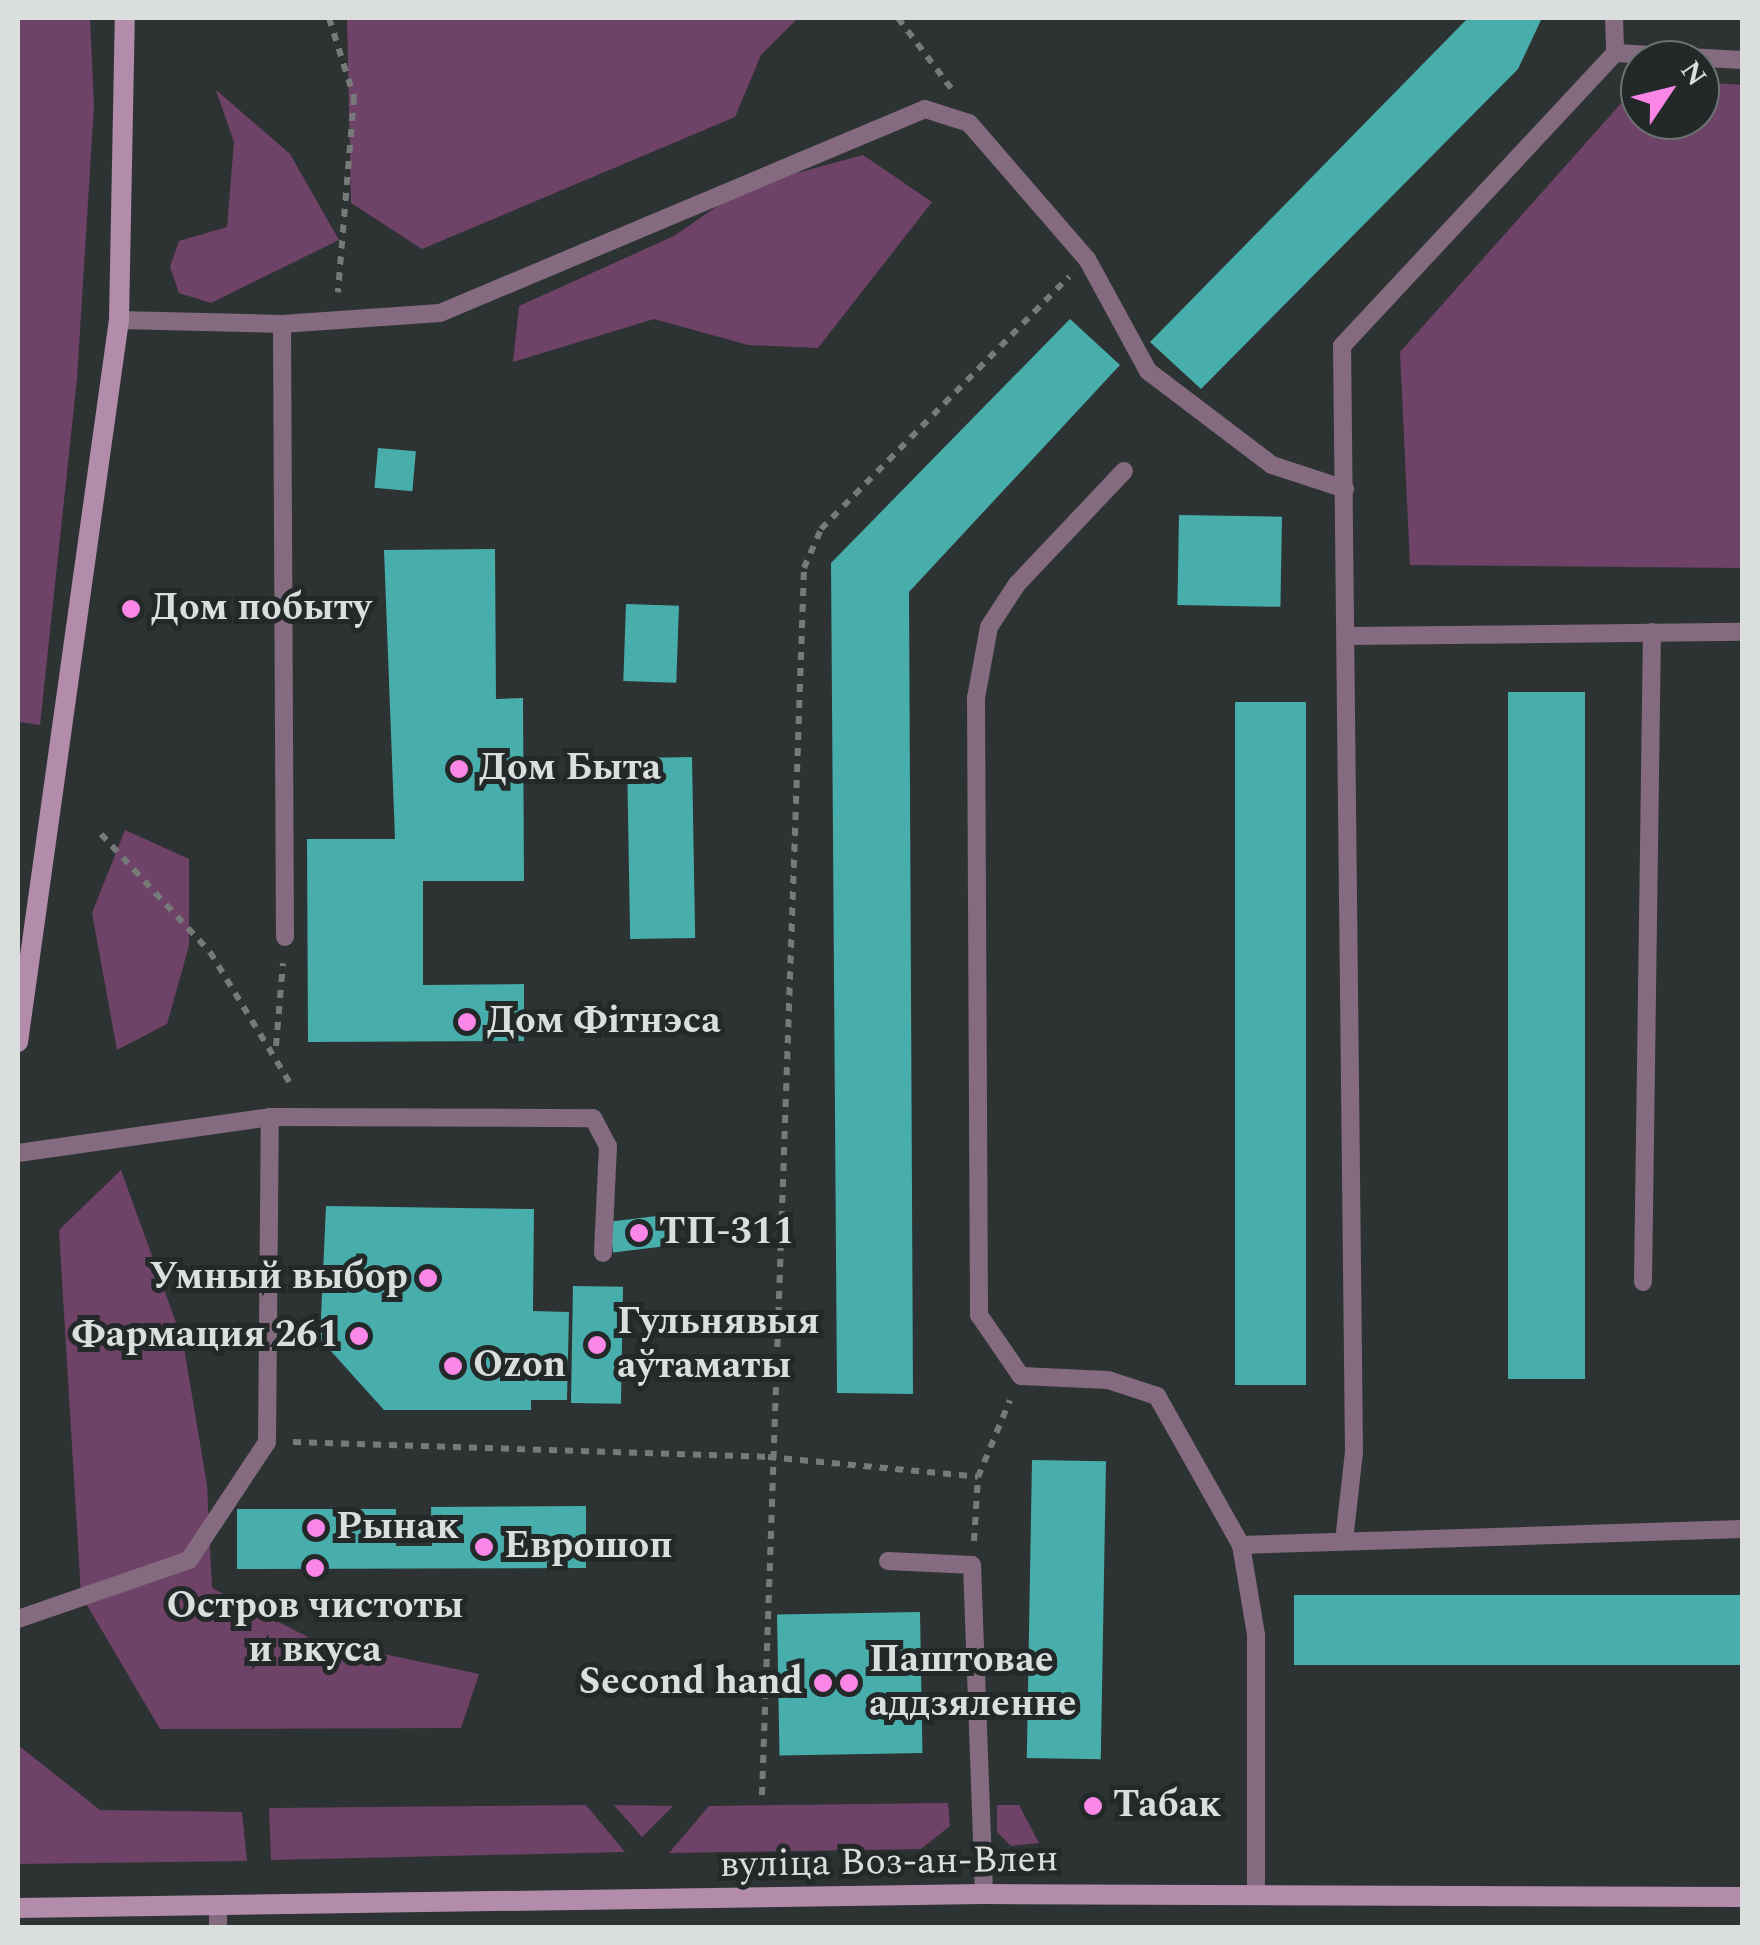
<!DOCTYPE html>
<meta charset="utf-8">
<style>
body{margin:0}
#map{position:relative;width:1760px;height:1945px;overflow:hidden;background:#2d3333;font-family:Spectral,serif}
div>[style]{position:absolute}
.green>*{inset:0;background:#6f4267}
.building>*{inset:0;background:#47aeab;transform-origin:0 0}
.path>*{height:6px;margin-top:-3px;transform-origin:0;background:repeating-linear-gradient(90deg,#767b7a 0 8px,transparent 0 16px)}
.service>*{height:18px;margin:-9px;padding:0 9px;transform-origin:9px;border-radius:9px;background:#856b7f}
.secondary>*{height:20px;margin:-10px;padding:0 10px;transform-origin:10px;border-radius:10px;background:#b38bab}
.dots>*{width:28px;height:28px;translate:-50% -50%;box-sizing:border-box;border:5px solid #232929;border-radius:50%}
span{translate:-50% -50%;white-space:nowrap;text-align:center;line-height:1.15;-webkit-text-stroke:10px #232929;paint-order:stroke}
.poi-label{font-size:38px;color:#dadedd;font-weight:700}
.left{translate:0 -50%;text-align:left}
.right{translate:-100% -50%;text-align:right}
.street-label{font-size:38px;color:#dadedd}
.frame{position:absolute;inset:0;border:20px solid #dadedd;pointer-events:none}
.north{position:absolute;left:1620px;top:40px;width:100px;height:100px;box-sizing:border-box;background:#232929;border:2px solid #6c7171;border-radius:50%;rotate:55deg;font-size:28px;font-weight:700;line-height:40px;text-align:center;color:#dadedd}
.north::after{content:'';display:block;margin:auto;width:35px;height:45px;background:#fa87e7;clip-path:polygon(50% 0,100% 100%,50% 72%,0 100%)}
</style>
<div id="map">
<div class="green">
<div style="clip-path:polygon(18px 18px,90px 18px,94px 106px,77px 379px,40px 725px,18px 722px)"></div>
<div style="clip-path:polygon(347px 18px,798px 18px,761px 55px,735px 117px,422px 249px,351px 203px)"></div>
<div style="clip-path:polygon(1640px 82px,1640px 120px,1700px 120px,1700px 82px,1742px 85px,1742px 568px,1410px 565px,1400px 352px)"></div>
<div style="clip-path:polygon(216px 90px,290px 154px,339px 240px,211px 303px,179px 293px,170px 267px,179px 241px,227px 227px,234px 142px)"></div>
<div style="clip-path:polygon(863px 155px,932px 202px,818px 348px,748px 345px,654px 319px,513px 362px,519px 306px,674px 236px,745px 187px)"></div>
<div style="clip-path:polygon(125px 830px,189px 859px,189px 946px,167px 1024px,117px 1050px,92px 913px)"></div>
<div style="clip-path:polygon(121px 1170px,183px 1342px,207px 1485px,212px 1588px,312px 1639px,479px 1674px,461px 1728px,160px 1729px,81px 1595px,59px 1230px)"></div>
<div style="clip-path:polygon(18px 1745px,100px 1810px,242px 1812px,247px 1861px,18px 1864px)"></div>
<div style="clip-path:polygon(948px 1803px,950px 1826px,921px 1849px,669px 1853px,709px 1806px)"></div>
<div style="clip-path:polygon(586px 1805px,625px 1852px,271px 1860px,269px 1808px)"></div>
<div style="clip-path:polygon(614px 1805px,673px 1806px,642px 1837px)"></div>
<div style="clip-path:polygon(997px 1805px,1019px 1805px,1039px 1843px,1011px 1846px,997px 1832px)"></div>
</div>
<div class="building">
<div style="clip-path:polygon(1468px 18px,1542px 18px,1518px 69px,1201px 389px,1150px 342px)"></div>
<div style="clip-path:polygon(1070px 319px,1120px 365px,909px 592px,913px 1394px,837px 1393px,831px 563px)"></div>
<div style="left:378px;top:448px;width:38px;height:40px;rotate:5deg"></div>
<div style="left:1179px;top:515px;width:103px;height:90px;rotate:1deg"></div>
<div style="clip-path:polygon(495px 549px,496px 699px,523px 698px,524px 881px,423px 881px,423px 985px,524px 984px,524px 1041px,308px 1042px,307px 839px,395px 839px,384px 550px)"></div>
<div style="left:626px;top:604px;width:53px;height:77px;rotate:2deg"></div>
<div style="left:1508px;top:692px;width:77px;height:687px"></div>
<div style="left:1235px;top:702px;width:71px;height:683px"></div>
<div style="left:692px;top:757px;width:181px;height:65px;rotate:89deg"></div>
<div style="clip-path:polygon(326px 1206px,534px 1209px,533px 1311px,569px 1312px,567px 1400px,531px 1400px,531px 1410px,384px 1410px,320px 1339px)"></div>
<div style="left:665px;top:1215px;width:31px;height:56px;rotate:83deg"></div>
<div style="left:573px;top:1286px;width:50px;height:117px;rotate:1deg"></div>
<div style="left:1032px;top:1460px;width:74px;height:298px;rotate:1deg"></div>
<div style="clip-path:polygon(586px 1506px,586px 1568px,237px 1569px,237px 1509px,396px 1509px,396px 1546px,432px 1546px,431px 1507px)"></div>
<div style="left:1742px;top:1595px;width:70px;height:448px;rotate:90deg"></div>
<div style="left:920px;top:1612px;width:141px;height:143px;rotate:89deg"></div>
</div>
<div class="path">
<div style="left:329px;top:18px;width:83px;rotate:72.4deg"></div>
<div style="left:354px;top:97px;width:196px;rotate:94.7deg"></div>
<div style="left:898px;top:18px;width:88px;rotate:52.9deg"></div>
<div style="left:101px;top:834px;width:161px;rotate:47.3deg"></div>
<div style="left:210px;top:952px;width:159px;rotate:58.6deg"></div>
<div style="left:276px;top:1046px;width:83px;rotate:-85.2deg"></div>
<div style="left:293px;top:1442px;width:475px;rotate:1.8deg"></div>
<div style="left:768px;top:1457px;width:211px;rotate:5.4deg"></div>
<div style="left:974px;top:1541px;width:64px;rotate:-86.4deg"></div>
<div style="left:978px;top:1477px;width:83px;rotate:-67.4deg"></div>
<div style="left:762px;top:1795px;width:1228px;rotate:-88.04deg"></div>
<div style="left:804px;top:568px;width:43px;rotate:-66.4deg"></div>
<div style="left:821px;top:529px;width:354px;rotate:-45.5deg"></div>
</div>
<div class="service">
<div style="left:1614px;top:18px;width:35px;rotate:88deg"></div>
<div style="left:119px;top:320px;width:163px;rotate:1.4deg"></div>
<div style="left:282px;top:324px;width:613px;rotate:89.72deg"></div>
<div style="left:282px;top:324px;width:158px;rotate:-4deg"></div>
<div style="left:440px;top:313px;width:526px;rotate:-22.81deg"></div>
<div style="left:925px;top:109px;width:46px;rotate:17.7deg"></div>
<div style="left:969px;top:123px;width:180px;rotate:49.1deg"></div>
<div style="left:1087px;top:259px;width:128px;rotate:61.4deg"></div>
<div style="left:1148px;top:371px;width:156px;rotate:37.2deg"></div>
<div style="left:1272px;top:465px;width:77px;rotate:18.2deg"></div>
<div style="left:1124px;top:471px;width:156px;rotate:133.4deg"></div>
<div style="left:1017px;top:584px;width:51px;rotate:123.1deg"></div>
<div style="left:989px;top:627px;width:72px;rotate:100.4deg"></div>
<div style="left:976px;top:698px;width:617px;rotate:89.72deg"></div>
<div style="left:979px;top:1315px;width:74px;rotate:55.5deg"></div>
<div style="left:1021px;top:1376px;width:87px;rotate:2.6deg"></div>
<div style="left:1108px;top:1380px;width:52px;rotate:18.1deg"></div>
<div style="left:1157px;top:1396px;width:171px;rotate:60.6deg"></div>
<div style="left:1241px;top:1545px;width:91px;rotate:80.5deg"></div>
<div style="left:1256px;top:1635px;width:261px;rotate:90deg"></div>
<div style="left:1348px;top:636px;width:394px;rotate:-0.6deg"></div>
<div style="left:18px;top:1153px;width:255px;rotate:-8.1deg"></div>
<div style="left:270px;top:1117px;width:323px;rotate:0.2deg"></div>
<div style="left:593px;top:1118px;width:32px;rotate:62deg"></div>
<div style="left:608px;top:1146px;width:107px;rotate:92.7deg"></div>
<div style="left:1643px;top:1282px;width:650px;rotate:-89.21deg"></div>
<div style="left:1344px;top:1541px;width:90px;rotate:-83.6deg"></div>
<div style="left:1354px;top:1452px;width:1106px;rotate:-90.62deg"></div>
<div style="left:1342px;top:346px;width:400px;rotate:-47deg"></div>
<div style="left:1615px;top:53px;width:127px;rotate:3.2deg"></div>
<div style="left:1241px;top:1545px;width:501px;rotate:-1.83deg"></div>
<div style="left:888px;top:1561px;width:84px;rotate:2.7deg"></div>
<div style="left:972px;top:1565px;width:329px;rotate:87.9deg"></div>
<div style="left:18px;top:1619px;width:181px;rotate:-19deg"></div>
<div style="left:189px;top:1560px;width:141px;rotate:-56.5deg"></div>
<div style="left:267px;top:1442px;width:325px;rotate:-89.5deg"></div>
<div style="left:218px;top:1910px;width:18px;rotate:90deg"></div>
</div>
<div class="secondary">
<div style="left:18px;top:1042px;width:729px;rotate:-82.04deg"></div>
<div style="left:119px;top:320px;width:302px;rotate:-88.9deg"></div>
<div style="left:18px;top:1908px;width:966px;rotate:-0.83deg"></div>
<div style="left:984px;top:1894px;width:758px;rotate:0.23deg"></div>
</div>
<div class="dots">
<div style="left:131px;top:609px;background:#fa87e7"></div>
<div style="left:459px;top:769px;background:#fa87e7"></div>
<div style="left:467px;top:1022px;background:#fa87e7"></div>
<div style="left:639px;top:1233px;background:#fa87e7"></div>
<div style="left:428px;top:1278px;background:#fa87e7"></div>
<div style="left:359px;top:1336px;background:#fa87e7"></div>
<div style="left:597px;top:1345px;background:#fa87e7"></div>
<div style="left:453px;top:1366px;background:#fa87e7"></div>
<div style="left:316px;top:1528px;background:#fa87e7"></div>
<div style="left:484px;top:1547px;background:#fa87e7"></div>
<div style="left:315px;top:1568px;background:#fa87e7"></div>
<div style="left:823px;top:1683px;background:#fa87e7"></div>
<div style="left:849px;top:1683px;background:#fa87e7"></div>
<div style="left:1093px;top:1806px;background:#fa87e7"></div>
</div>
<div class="poi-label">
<span class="left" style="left:151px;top:609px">Дом побыту</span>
<span class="left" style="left:479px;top:769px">Дом Быта</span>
<span class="left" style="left:487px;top:1022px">Дом Фітнэса</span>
<span class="left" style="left:659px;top:1233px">ТП-311</span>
<span class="right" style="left:408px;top:1278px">Умный выбор</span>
<span class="left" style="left:617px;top:1345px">Гульнявыя<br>аўтаматы</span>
<span class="right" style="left:339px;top:1336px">Фармация 261</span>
<span class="left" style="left:473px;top:1366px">Ozon</span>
<span class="left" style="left:336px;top:1528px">Рынак</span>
<span class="left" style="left:504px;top:1547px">Еврошоп</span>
<span style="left:315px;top:1629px">Остров чистоты<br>и вкуса</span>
<span class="left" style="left:869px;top:1683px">Паштовае<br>аддзяленне</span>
<span class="right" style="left:803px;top:1683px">Second hand</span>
<span class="left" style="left:1113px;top:1806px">Табак</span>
</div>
<div class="street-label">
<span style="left:889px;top:1863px;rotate:-1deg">вуліца Воз-ан-Влен</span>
</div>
<div class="frame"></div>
<div class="north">N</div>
</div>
